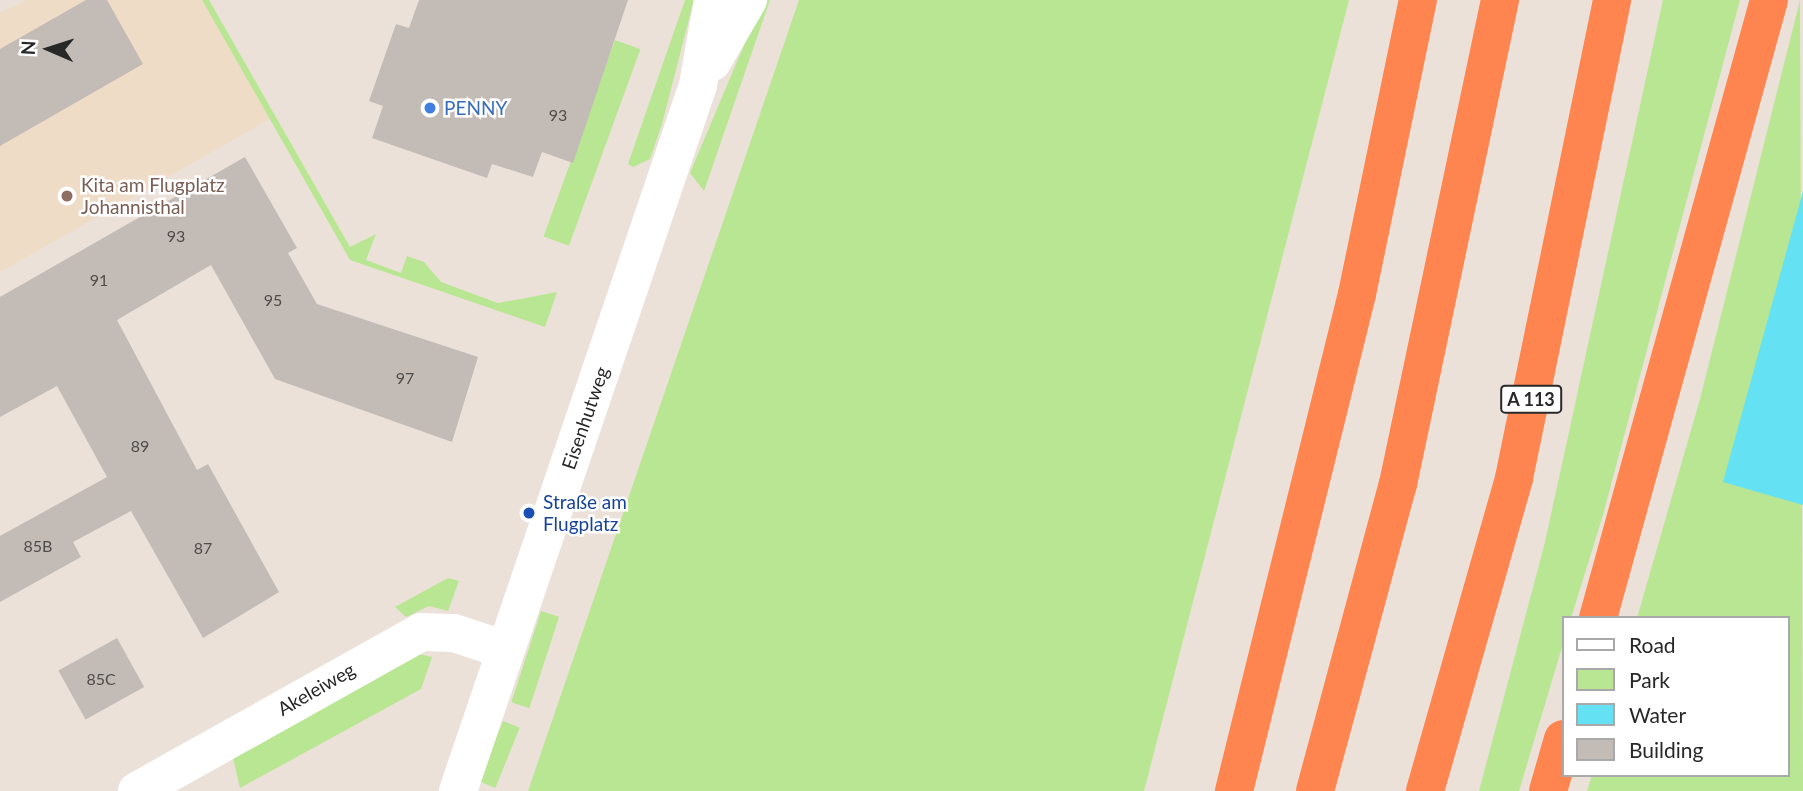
<!DOCTYPE html>
<meta charset="utf-8">
<style>
body{margin:0}
#map{position:relative;width:1803px;height:791px;overflow:hidden;background:#ece1d9;font-family:Lato,sans-serif}
div>[style]{position:absolute}
.education>*{inset:0;background:#efdcc7}
.green>*{inset:0;background:#b9e692;transform-origin:0 0}
.water>*{inset:0;background:#65e1f4}
.building>*{inset:0;background:#c3bbb6;transform-origin:0 0}
.minor>*{height:38px;margin:-19px;padding:0 19px;transform-origin:19px;border-radius:19px;background:#fff}
.highway>*{height:38px;margin:-19px;padding:0 19px;transform-origin:19px;border-radius:19px;background:#ff8550}
.dots>*{width:19px;height:19px;translate:-50% -50%;box-sizing:border-box;border:4px solid #fff;border-radius:50%}
span{translate:-50% -50%;white-space:nowrap;text-align:center;line-height:1.15;-webkit-text-stroke:5px #fff;paint-order:stroke}
.number-label{font-size:16px;color:#4f4d4c}
.number-label span{-webkit-text-stroke-width:0}
.shield-label span{padding:2px 5px;background:#fff;border:2px solid;border-radius:5px;-webkit-text-stroke-width:0}
.shield-label{font-size:18px;color:#282828;font-weight:700}
.shop-label{font-size:19px;color:#366cbe}
.left{translate:0 -50%;text-align:left}
.education-label{font-size:19px;color:#785e54}
.street-label{font-size:19px;color:#282828}
.transit-label{font-size:19px;color:#164399}
.legend{position:absolute;left:1562px;top:616px;width:228px;height:161px;box-sizing:border-box;background:#fff;border:2px solid #a9a9a9;margin:0;padding:9px 12px;list-style:none;font-size:21px;color:#282828}
.legend li{display:flex;align-items:center;gap:14px;height:35px}
.legend b{width:35px;border:2px solid #a9a9a9}
.north{position:absolute;left:14px;top:14px;width:70px;height:70px;-webkit-text-stroke:5px #fff;paint-order:stroke;rotate:273deg;font-size:19px;font-weight:700;line-height:28px;text-align:center;color:#282828}
.north::after{content:'';display:block;margin:auto;width:24px;height:32px;background:#282828;clip-path:polygon(50% 0,100% 100%,50% 72%,0 100%)}
</style>
<div id="map">
<div class="education">
<div style="clip-path:polygon(27px 0,202px 0,270px 119px,0 272px,0 13px)"></div>
</div>
<div class="green">
<div style="clip-path:polygon(202px 0,209px 0,350px 247px,376px 234px,366px 260px,401px 273px,407px 256px,424px 262px,441px 282px,498px 303px,557px 292px,545px 327px,350px 260px)"></div>
<div style="clip-path:polygon(685px 0,694px 0,662px 124px,650px 159px,633px 167px,628px 164px)"></div>
<div style="clip-path:polygon(763px 0,770px 0,704px 191px,690px 173px)"></div>
<div style="clip-path:polygon(799px 0,1349px 0,1144px 791px,528px 791px)"></div>
<div style="clip-path:polygon(1663px 0,1740px 0,1603px 515px,1571px 618px,1563px 618px,1563px 644px,1519px 791px,1479px 791px,1545px 542px)"></div>
<div style="clip-path:polygon(1800px 0,1803px 791px,1587px 791px,1592px 775px,1787px 775px,1787px 618px,1637px 618px,1700px 399px)"></div>
<div style="left:615px;top:40px;width:27px;height:209px;rotate:20deg"></div>
<div style="clip-path:polygon(448px 578px,459px 581px,448px 611px,429px 606px,406px 617px,395px 607px)"></div>
<div style="left:541px;top:611px;width:19px;height:96px;rotate:18deg"></div>
<div style="clip-path:polygon(419px 654px,432px 657px,421px 689px,240px 788px,233px 758px)"></div>
<div style="left:503px;top:721px;width:18px;height:65px;rotate:22deg"></div>
</div>
<div class="water">
<div style="clip-path:polygon(1803px 191px,1803px 505px,1723px 482px)"></div>
</div>
<div class="building">
<div style="clip-path:polygon(86px 0,107px 0,143px 64px,0 146px,0 49px)"></div>
<div style="clip-path:polygon(419px 0,628px 0,573px 163px,542px 152px,533px 177px,492px 164px,487px 178px,372px 138px,383px 106px,369px 101px,396px 24px,409px 28px)"></div>
<div style="clip-path:polygon(245px 157px,297px 248px,288px 253px,317px 304px,478px 357px,452px 442px,275px 379px,211px 265px,117px 320px,197px 470px,208px 464px,279px 592px,203px 638px,131px 511px,73px 542px,81px 557px,0 602px,0 536px,107px 477px,57px 386px,0 417px,0 297px)"></div>
<div style="left:117px;top:638px;width:56px;height:67px;rotate:61deg"></div>
</div>
<div class="minor">
<div style="left:712px;top:62px;width:72px;rotate:-59.9deg"></div>
<div style="left:137px;top:791px;width:326px;rotate:-29.2deg"></div>
<div style="left:422px;top:632px;width:32px;rotate:2deg"></div>
<div style="left:454px;top:633px;width:54px;rotate:18.4deg"></div>
<div style="left:458px;top:791px;width:746px;rotate:-71.22deg"></div>
<div style="left:698px;top:85px;width:86px;rotate:-80deg"></div>
</div>
<div class="highway">
<div style="left:1598px;top:618px;width:641px;rotate:-74.53deg"></div>
<div style="left:1234px;top:791px;width:512px;rotate:-76.1deg"></div>
<div style="left:1357px;top:294px;width:300px;rotate:-78.3deg"></div>
<div style="left:1315px;top:791px;width:318px;rotate:-74.9deg"></div>
<div style="left:1398px;top:484px;width:495px;rotate:-78.1deg"></div>
<div style="left:1425px;top:791px;width:325px;rotate:-74.1deg"></div>
<div style="left:1514px;top:478px;width:488px;rotate:-78.4deg"></div>
<div style="left:1548px;top:791px;width:54px;rotate:-73.9deg"></div>
</div>
<div class="dots">
<div style="left:430px;top:108px;background:#3f7fe0"></div>
<div style="left:67px;top:196px;background:#8d6e63"></div>
<div style="left:529px;top:513px;background:#1a4fb4"></div>
</div>
<div class="number-label">
<span style="left:558px;top:115px">93</span>
<span style="left:176px;top:236px">93</span>
<span style="left:99px;top:280px">91</span>
<span style="left:273px;top:300px">95</span>
<span style="left:405px;top:378px">97</span>
<span style="left:140px;top:446px">89</span>
<span style="left:38px;top:546px">85B</span>
<span style="left:203px;top:548px">87</span>
<span style="left:101px;top:679px">85C</span>
</div>
<div class="shield-label">
<span style="left:1531px;top:399px">A 113</span>
</div>
<div class="shop-label">
<span class="left" style="left:444px;top:108px">PENNY</span>
</div>
<div class="education-label">
<span class="left" style="left:81px;top:196px">Kita am Flugplatz<br>Johannisthal</span>
</div>
<div class="street-label">
<span style="left:585px;top:418px;rotate:-71deg">Eisenhutweg</span>
<span style="left:316px;top:689px;rotate:-30deg">Akeleiweg</span>
</div>
<div class="transit-label">
<span class="left" style="left:543px;top:513px">Straße am<br>Flugplatz</span>
</div>
<ul class="legend">
<li><b style="height:9px;background:#fff"></b>Road</li>
<li><b style="height:19px;background:#b9e692"></b>Park</li>
<li><b style="height:19px;background:#65e1f4"></b>Water</li>
<li><b style="height:19px;background:#c3bbb6"></b>Building</li>
</ul>
<div class="north">N</div>
</div>
